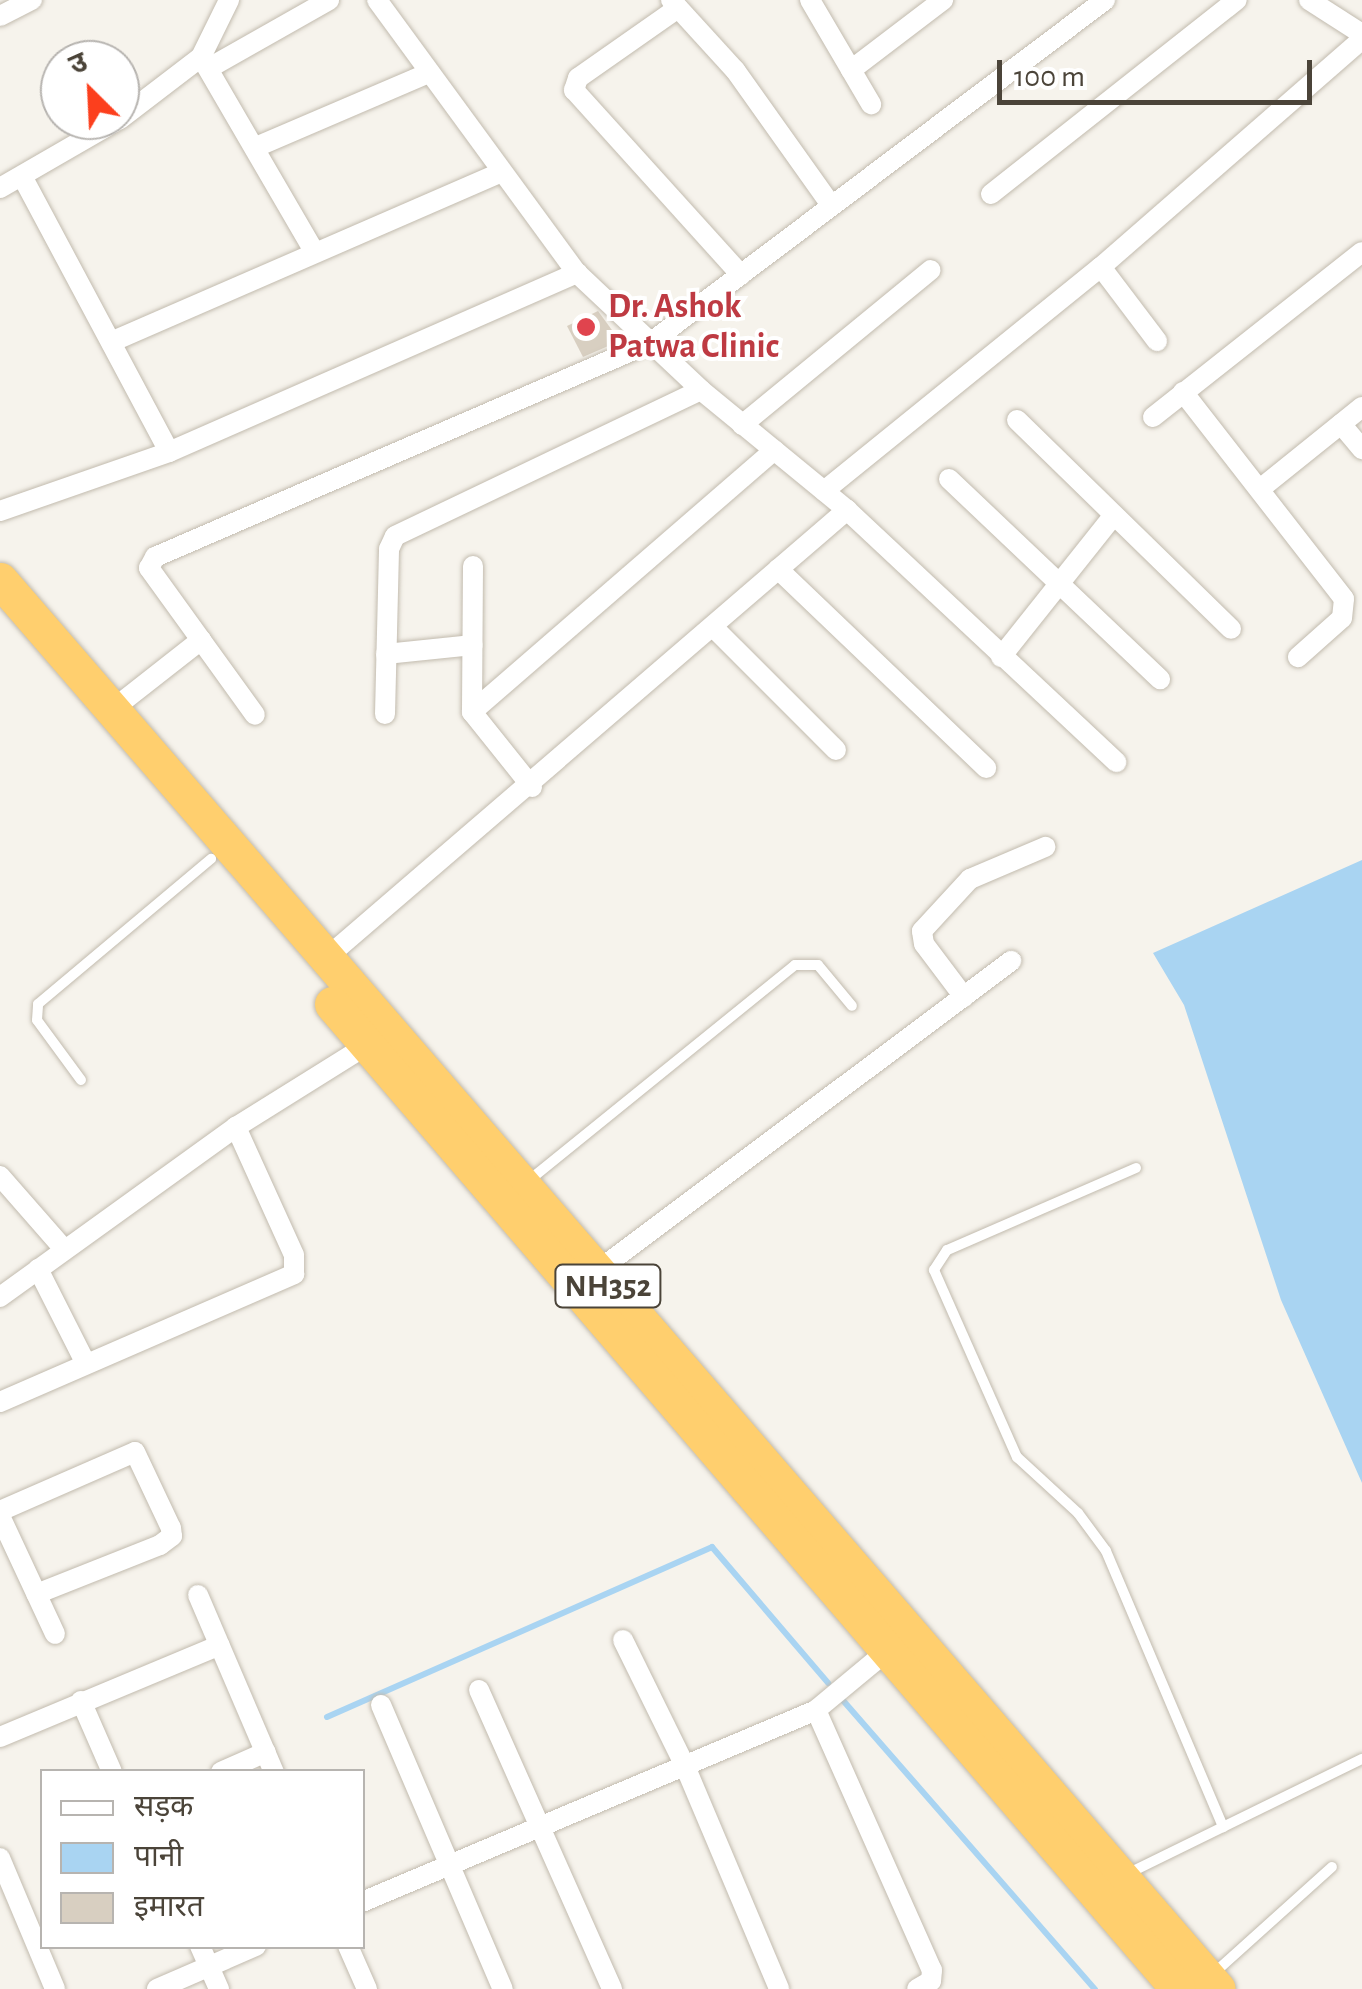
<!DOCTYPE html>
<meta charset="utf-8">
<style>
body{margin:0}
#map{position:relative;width:1362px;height:1989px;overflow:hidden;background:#f6f3ec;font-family:"Alegreya Sans","Noto Sans Devanagari",sans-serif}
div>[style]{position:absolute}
.water>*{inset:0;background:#a9d4f2}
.stream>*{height:6px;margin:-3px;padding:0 3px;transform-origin:3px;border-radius:3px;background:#a9d4f2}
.building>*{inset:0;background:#d8cfc1}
.roads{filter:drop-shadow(0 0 2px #c2bbae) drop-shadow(0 0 2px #c2bbae)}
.lane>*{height:10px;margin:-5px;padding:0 5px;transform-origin:5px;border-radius:5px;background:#fff}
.street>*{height:20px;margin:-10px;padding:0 10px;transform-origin:10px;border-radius:10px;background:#fff}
.highway>*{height:35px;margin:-17.5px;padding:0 17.5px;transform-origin:17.5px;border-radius:17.5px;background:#ffcf6e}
.dots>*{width:28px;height:28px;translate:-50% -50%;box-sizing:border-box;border:5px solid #fff;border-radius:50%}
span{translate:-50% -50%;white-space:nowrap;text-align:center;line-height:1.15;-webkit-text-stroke:8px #fff;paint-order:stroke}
.shield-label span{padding:2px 8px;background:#fff;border:2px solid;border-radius:8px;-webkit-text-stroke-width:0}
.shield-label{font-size:32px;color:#4b4439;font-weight:700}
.health-label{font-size:35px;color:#be3a42;font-weight:700}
.left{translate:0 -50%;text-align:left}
.legend{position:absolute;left:40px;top:1769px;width:325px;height:180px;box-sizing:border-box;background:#fff;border:2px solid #b7b4b0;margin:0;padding:12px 18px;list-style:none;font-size:30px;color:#4b4439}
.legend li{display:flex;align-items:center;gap:20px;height:50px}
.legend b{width:50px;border:2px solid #b7b4b0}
.north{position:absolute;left:40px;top:40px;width:100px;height:100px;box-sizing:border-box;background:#fff;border:2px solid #b7b4b0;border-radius:50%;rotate:336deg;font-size:28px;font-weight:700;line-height:40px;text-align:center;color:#4b4439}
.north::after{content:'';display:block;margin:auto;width:35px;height:45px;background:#fc3f1d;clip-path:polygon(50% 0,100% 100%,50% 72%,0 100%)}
.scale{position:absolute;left:997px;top:60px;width:315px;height:45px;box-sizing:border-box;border:5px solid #4b4439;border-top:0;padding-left:12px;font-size:30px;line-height:35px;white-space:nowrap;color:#4b4439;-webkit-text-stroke:8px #fff;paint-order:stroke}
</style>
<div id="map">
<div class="water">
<div style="clip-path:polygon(1362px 860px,1362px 1483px,1281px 1300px,1184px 1005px,1153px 953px)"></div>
</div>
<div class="stream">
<div style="left:840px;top:1697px;width:388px;rotate:48.9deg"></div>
<div style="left:327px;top:1717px;width:421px;rotate:-23.8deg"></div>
<div style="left:712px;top:1547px;width:179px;rotate:49.5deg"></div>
</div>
<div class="building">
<div style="clip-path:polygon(598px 311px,620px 341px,583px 357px,567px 326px)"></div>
</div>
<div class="roads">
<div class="lane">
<div style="left:81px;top:1080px;width:74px;rotate:-126.3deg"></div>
<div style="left:37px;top:1020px;width:16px;rotate:-86deg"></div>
<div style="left:38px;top:1004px;width:226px;rotate:-40deg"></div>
<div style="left:1136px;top:1168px;width:206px;rotate:156.5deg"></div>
<div style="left:947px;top:1250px;width:24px;rotate:123deg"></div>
<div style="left:934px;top:1270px;width:205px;rotate:66.1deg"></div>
<div style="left:1017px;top:1457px;width:83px;rotate:42.6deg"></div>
<div style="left:1078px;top:1513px;width:47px;rotate:53.6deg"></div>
<div style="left:1106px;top:1551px;width:300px;rotate:67deg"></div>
<div style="left:527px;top:1182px;width:345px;rotate:-39deg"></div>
<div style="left:795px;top:965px;width:23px"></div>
<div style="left:818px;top:965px;width:53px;rotate:50.3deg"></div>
<div style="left:1127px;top:1874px;width:262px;rotate:-26.1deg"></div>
<div style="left:1213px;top:1974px;width:160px;rotate:-42deg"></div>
</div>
<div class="street">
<div style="left:377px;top:0;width:338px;rotate:53.8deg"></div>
<div style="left:577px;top:273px;width:170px;rotate:43.3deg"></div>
<div style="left:701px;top:390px;width:189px;rotate:39.4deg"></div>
<div style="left:847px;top:510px;width:369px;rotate:43.1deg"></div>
<div style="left:671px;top:0;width:95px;rotate:47.6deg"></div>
<div style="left:735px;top:70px;width:166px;rotate:54.6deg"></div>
<div style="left:810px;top:0;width:121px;rotate:59.6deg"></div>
<div style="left:1309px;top:0;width:63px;rotate:32.7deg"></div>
<div style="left:678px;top:8px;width:122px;rotate:145deg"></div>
<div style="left:578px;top:78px;width:13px;rotate:108deg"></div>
<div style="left:574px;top:90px;width:249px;rotate:47.9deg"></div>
<div style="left:0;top:16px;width:36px;rotate:-27deg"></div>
<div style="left:201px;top:57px;width:225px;rotate:59.8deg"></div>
<div style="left:209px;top:68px;width:138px;rotate:-29.5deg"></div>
<div style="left:851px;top:70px;width:116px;rotate:-37.3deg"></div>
<div style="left:120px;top:119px;width:102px;rotate:-37.4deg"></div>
<div style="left:201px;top:57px;width:64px;rotate:-63.8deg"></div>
<div style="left:256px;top:147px;width:185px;rotate:-23.2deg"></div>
<div style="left:23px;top:178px;width:310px;rotate:61.9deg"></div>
<div style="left:0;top:188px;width:136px;rotate:-30deg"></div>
<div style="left:991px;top:194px;width:313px;rotate:-38.3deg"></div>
<div style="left:1101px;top:267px;width:93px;rotate:52.9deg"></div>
<div style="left:111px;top:342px;width:424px;rotate:-23.5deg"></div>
<div style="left:1183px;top:392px;width:262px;rotate:52.1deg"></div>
<div style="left:1344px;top:599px;width:19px;rotate:96deg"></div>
<div style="left:1342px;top:618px;width:59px;rotate:138.4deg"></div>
<div style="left:1153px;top:417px;width:266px;rotate:-38.3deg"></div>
<div style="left:1017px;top:420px;width:299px;rotate:44.3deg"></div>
<div style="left:1341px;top:424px;width:33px;rotate:50deg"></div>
<div style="left:742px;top:425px;width:244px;rotate:-39.4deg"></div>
<div style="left:949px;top:479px;width:291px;rotate:43.5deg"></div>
<div style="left:1260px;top:489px;width:131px;rotate:-38.8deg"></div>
<div style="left:824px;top:491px;width:356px;rotate:-39deg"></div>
<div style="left:1101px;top:267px;width:347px;rotate:-41.1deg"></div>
<div style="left:0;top:511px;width:179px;rotate:-19.2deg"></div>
<div style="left:169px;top:452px;width:446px;rotate:-23.7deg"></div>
<div style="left:473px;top:566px;width:146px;rotate:90.4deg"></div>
<div style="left:472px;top:712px;width:96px;rotate:51.3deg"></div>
<div style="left:778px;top:569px;width:288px;rotate:43.7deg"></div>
<div style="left:715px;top:629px;width:171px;rotate:45deg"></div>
<div style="left:201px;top:640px;width:92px;rotate:54.2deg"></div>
<div style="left:386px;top:654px;width:87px;rotate:-5.9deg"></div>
<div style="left:1001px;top:657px;width:181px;rotate:-51.5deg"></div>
<div style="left:113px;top:709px;width:112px;rotate:-38.1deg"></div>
<div style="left:201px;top:640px;width:89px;rotate:-125.8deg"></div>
<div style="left:149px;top:568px;width:13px;rotate:-61deg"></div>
<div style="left:155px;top:557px;width:539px;rotate:-23.38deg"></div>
<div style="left:650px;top:343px;width:570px;rotate:-37.01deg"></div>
<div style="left:472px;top:712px;width:400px;rotate:-40.9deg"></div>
<div style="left:385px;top:714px;width:165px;rotate:-88.6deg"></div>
<div style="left:389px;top:549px;width:14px;rotate:-65deg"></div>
<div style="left:395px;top:536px;width:339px;rotate:-25.5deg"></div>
<div style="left:325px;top:959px;width:689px;rotate:-40.7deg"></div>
<div style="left:964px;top:997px;width:66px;rotate:-127deg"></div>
<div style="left:924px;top:944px;width:13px;rotate:-99deg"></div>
<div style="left:922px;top:931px;width:71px;rotate:-47.3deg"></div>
<div style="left:970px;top:879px;width:82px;rotate:-23.1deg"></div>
<div style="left:0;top:1176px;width:97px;rotate:48.8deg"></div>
<div style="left:38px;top:1269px;width:106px;rotate:63.2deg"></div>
<div style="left:596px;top:1272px;width:519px;rotate:-36.85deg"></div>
<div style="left:0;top:1297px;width:291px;rotate:-35.8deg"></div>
<div style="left:236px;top:1127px;width:155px;rotate:-32deg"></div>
<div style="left:0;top:1402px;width:321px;rotate:-23.5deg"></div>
<div style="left:294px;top:1274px;width:19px;rotate:-90deg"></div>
<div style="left:294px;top:1255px;width:141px;rotate:-114.4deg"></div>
<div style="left:0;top:1511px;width:147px;rotate:-23.6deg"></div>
<div style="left:135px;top:1452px;width:84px;rotate:64.7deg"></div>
<div style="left:171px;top:1528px;width:8px;rotate:83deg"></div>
<div style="left:172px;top:1536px;width:15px;rotate:143deg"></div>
<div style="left:160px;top:1545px;width:133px;rotate:158.4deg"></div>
<div style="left:0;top:1516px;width:130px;rotate:65deg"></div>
<div style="left:198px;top:1595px;width:193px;rotate:66.8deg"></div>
<div style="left:623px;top:1640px;width:140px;rotate:63.8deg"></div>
<div style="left:685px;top:1766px;width:242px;rotate:67.1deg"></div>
<div style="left:479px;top:1690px;width:327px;rotate:66deg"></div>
<div style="left:81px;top:1701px;width:77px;rotate:66.4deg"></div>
<div style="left:381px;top:1705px;width:309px;rotate:66.8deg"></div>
<div style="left:816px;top:1710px;width:285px;rotate:66deg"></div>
<div style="left:932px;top:1970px;width:11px;rotate:95deg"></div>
<div style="left:931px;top:1981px;width:16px;rotate:150deg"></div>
<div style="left:0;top:1737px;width:238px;rotate:-22.7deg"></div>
<div style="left:221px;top:1772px;width:49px;rotate:-24deg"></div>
<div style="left:0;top:1858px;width:142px;rotate:67.2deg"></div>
<div style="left:362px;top:1902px;width:493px;rotate:-22.9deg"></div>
<div style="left:816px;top:1710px;width:100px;rotate:-39.7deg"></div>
<div style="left:200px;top:1946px;width:47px;rotate:66.2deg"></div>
<div style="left:348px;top:1946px;width:47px;rotate:66.2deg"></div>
<div style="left:157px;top:1989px;width:108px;rotate:-23.5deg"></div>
</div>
<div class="highway">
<div style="left:0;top:580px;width:1862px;rotate:49.16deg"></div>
<div style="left:332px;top:1004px;width:1298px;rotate:49.34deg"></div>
</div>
</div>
<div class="dots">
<div style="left:586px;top:327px;background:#e0444e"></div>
</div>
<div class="shield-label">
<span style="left:608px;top:1286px">NH352</span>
</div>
<div class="health-label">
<span class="left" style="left:608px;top:327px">Dr. Ashok<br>Patwa Clinic</span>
</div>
<ul class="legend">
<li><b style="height:12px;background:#fff"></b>सड़क</li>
<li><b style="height:28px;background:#a9d4f2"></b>पानी</li>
<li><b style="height:28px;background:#d8cfc1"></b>इमारत</li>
</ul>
<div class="north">उ</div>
<div class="scale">100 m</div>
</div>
